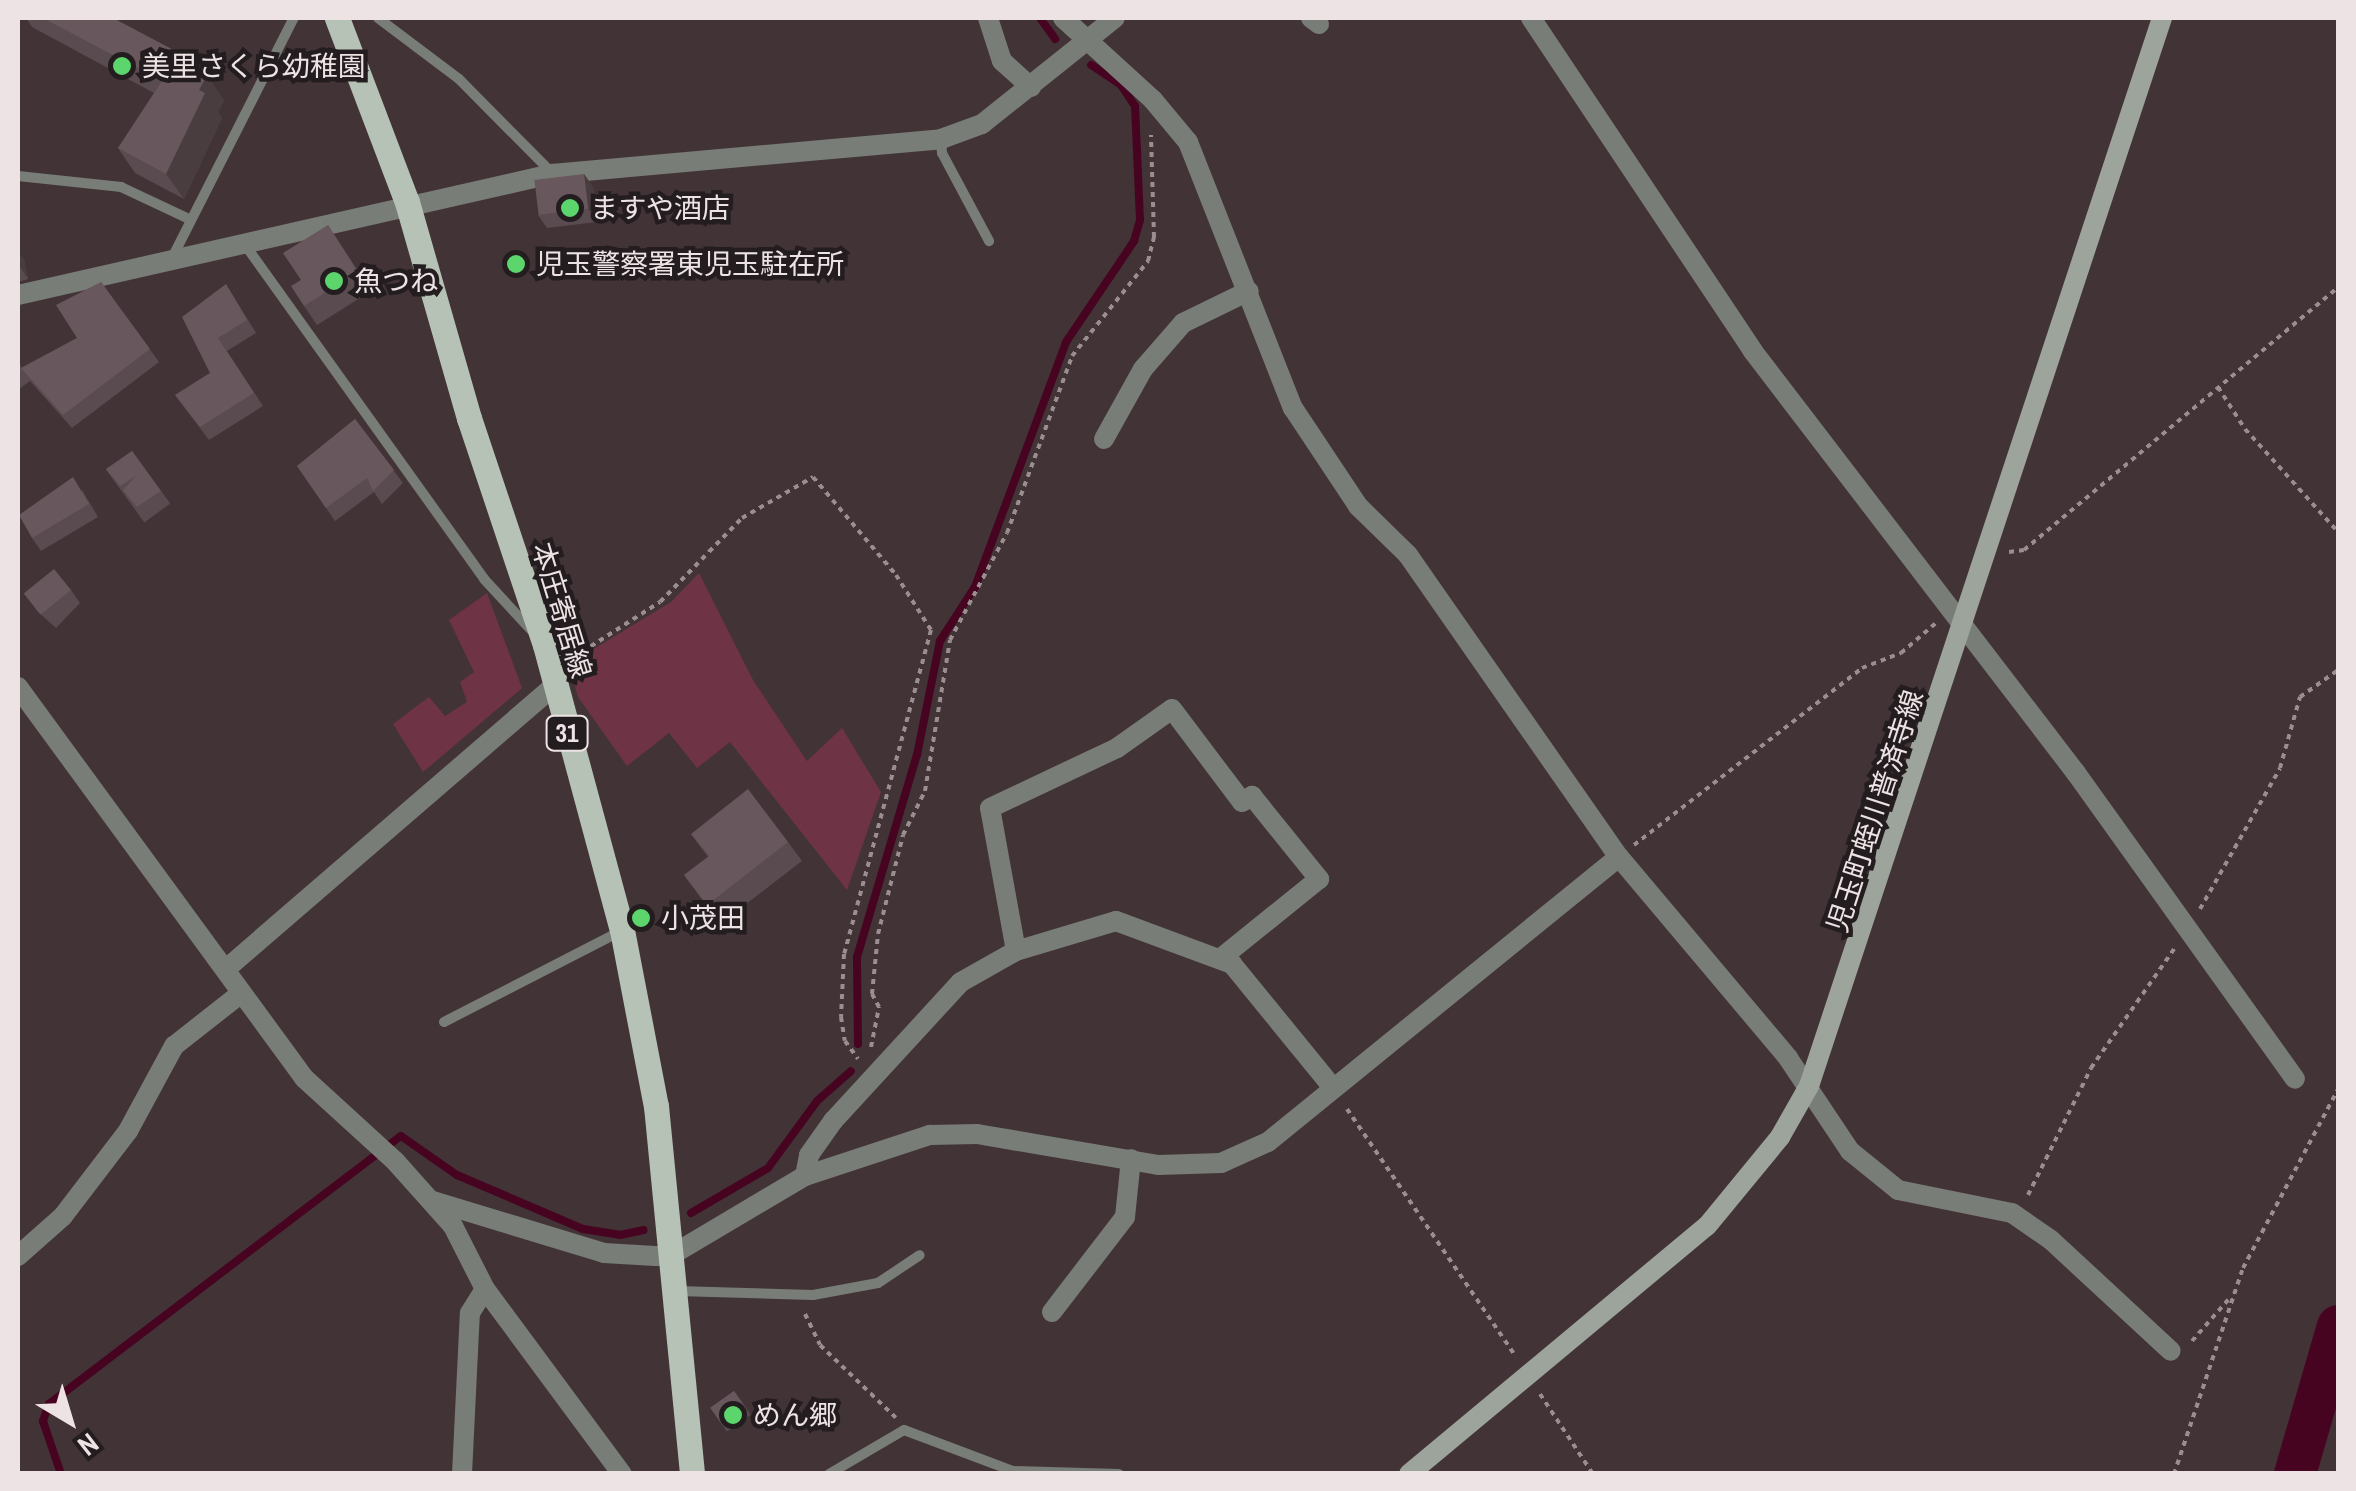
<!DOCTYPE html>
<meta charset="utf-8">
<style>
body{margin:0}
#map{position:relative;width:2356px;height:1491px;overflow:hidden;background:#423337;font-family:"Archivo Narrow","Noto Sans JP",sans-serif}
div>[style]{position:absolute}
.green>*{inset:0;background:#6f3346}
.stream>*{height:8px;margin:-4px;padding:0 4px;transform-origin:4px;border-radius:4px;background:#470421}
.river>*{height:42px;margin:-21px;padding:0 21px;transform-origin:21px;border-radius:21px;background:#470421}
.path>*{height:4px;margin-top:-2px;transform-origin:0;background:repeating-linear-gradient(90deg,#9a8e91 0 5px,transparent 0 10px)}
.service>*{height:10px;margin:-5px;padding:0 5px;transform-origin:5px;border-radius:5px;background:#787d78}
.minor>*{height:20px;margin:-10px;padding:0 10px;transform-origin:10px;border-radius:10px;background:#787d78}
.secondary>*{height:20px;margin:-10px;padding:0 10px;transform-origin:10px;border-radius:10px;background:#9ca49c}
.primary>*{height:25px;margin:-12.5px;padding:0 12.5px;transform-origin:12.5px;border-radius:12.5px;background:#b7c2b7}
.wall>*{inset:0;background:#594b4f;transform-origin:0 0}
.shaded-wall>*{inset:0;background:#493d40}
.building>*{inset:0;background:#68575c;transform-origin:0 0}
.dots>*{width:28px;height:28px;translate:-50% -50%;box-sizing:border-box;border:5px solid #241d1f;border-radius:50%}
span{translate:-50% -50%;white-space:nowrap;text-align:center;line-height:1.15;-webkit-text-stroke:9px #241d1f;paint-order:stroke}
.shield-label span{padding:2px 8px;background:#241d1f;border:2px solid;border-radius:8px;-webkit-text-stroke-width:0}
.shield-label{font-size:25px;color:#ede3e5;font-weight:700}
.poi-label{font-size:28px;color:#ede3e5}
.left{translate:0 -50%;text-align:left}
.street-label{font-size:28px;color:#ede3e5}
.frame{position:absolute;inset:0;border:20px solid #ede3e5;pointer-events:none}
.north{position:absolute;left:20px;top:1371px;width:100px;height:100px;-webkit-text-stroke:8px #241d1f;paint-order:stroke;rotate:142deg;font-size:28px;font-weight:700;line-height:40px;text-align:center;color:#ede3e5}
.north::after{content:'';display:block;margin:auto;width:35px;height:45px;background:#ede3e5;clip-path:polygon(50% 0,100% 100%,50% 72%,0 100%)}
</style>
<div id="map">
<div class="green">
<div style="clip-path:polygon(699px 573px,753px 680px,807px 761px,842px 728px,881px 792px,847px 890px,730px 742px,697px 768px,669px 733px,627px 766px,578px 697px,569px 664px,671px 602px)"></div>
<div style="clip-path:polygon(487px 593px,522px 688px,423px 772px,393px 724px,429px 697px,445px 716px,467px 702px,460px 682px,474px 672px,449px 620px)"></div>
</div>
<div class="stream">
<div style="left:1040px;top:18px;width:26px;rotate:54deg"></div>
<div style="left:858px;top:1044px;width:87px;rotate:-90.7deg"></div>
<div style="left:857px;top:957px;width:211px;rotate:-73.5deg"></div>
<div style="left:917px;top:755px;width:116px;rotate:-78.6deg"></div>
<div style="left:940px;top:641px;width:64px;rotate:-57.1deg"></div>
<div style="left:975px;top:587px;width:261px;rotate:-69.6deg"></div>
<div style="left:1066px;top:342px;width:122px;rotate:-56deg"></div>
<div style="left:1134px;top:241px;width:22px;rotate:-74deg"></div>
<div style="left:1140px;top:220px;width:114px;rotate:-92.5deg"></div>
<div style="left:1135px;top:106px;width:25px;rotate:-124deg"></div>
<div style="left:1121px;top:85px;width:36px;rotate:-146deg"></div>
<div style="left:691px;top:1213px;width:89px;rotate:-30.3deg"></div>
<div style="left:768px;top:1168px;width:83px;rotate:-53.8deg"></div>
<div style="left:817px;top:1101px;width:45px;rotate:-41.4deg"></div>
<div style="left:61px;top:1474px;width:56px;rotate:-108.8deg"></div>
<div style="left:43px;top:1421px;width:18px;rotate:-71deg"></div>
<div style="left:49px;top:1404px;width:442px;rotate:-37.3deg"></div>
<div style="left:401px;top:1136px;width:68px;rotate:34.9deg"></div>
<div style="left:457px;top:1175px;width:137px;rotate:23.2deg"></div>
<div style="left:583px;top:1229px;width:37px;rotate:9deg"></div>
<div style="left:620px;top:1235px;width:24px;rotate:-12deg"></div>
</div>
<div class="river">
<div style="left:2295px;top:1474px;width:154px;rotate:-73.8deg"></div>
</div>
<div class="path">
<div style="left:2218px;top:387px;width:50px;rotate:57.3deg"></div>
<div style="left:2245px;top:429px;width:139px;rotate:47.9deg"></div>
<div style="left:2009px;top:552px;width:15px;rotate:-8deg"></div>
<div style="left:2024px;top:550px;width:410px;rotate:-39.9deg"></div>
<div style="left:574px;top:657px;width:102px;rotate:-32.6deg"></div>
<div style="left:660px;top:602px;width:117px;rotate:-45.7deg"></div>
<div style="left:742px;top:518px;width:82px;rotate:-30deg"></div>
<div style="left:813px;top:477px;width:128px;rotate:49.7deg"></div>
<div style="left:896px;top:575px;width:65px;rotate:57.5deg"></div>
<div style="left:931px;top:630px;width:335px;rotate:105deg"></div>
<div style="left:844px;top:954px;width:63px;rotate:92.7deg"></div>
<div style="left:841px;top:1017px;width:24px;rotate:81deg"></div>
<div style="left:845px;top:1041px;width:22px;rotate:54deg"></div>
<div style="left:1634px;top:845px;width:289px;rotate:-37.8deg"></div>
<div style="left:1862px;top:668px;width:42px;rotate:-21deg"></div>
<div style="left:1901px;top:653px;width:46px;rotate:-40.6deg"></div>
<div style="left:2200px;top:909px;width:162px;rotate:-60.4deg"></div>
<div style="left:2280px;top:768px;width:74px;rotate:-74.3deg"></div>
<div style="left:2300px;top:697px;width:47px;rotate:-35.4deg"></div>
<div style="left:871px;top:1047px;width:41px;rotate:-78.7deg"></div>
<div style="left:879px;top:1007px;width:15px;rotate:-118deg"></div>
<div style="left:872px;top:994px;width:60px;rotate:-84.3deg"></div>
<div style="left:878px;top:934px;width:102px;rotate:-75.8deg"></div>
<div style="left:903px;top:835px;width:49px;rotate:-63.4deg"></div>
<div style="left:925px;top:791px;width:153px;rotate:-80.6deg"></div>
<div style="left:950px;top:640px;width:121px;rotate:-62deg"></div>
<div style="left:1007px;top:533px;width:189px;rotate:-69.8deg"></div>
<div style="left:1072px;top:356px;width:122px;rotate:-51.3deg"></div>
<div style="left:1148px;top:261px;width:25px;rotate:-76deg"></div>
<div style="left:1154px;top:237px;width:102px;rotate:-91.7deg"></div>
<div style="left:1347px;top:1109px;width:300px;rotate:55.7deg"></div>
<div style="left:2028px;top:1195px;width:142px;rotate:-63.6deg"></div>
<div style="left:2091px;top:1068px;width:149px;rotate:-55.1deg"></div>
<div style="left:805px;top:1314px;width:34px;rotate:64deg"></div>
<div style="left:820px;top:1345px;width:105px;rotate:43.8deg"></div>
<div style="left:2192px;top:1341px;width:55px;rotate:-48.7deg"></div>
<div style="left:1540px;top:1394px;width:96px;rotate:56.5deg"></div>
<div style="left:2174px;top:1474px;width:217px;rotate:-71.5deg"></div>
<div style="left:2243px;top:1268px;width:203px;rotate:-62deg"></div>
</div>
<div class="service">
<div style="left:378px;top:18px;width:101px;rotate:37deg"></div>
<div style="left:459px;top:79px;width:132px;rotate:45.3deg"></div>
<div style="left:941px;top:139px;width:14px;rotate:86deg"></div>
<div style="left:942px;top:153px;width:100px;rotate:61.9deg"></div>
<div style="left:18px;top:176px;width:104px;rotate:6.1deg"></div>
<div style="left:121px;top:187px;width:77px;rotate:25.2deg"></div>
<div style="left:243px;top:242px;width:414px;rotate:54.4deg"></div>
<div style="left:484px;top:579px;width:69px;rotate:47.3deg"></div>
<div style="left:172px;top:258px;width:269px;rotate:-63.1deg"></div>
<div style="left:444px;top:1022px;width:199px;rotate:-27.2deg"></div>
<div style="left:677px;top:1291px;width:136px;rotate:1.7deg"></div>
<div style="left:813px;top:1295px;width:66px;rotate:-10.5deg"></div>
<div style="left:878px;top:1283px;width:50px;rotate:-33.7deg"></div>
<div style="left:829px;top:1474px;width:87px;rotate:-30.4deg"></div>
<div style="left:904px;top:1430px;width:116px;rotate:20.6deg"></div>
<div style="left:1013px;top:1471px;width:106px;rotate:1.6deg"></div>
</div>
<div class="minor">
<div style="left:988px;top:18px;width:45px;rotate:72deg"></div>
<div style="left:1002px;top:61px;width:39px;rotate:42deg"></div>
<div style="left:1063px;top:18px;width:122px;rotate:42.3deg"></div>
<div style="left:1153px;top:100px;width:55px;rotate:50.2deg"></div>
<div style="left:1188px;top:142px;width:286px;rotate:68.5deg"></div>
<div style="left:1293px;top:408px;width:118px;rotate:56.4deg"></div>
<div style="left:1358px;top:506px;width:70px;rotate:44.4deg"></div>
<div style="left:1408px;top:555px;width:368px;rotate:55.1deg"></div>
<div style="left:1619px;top:857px;width:263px;rotate:49.9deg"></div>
<div style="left:1788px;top:1058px;width:112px;rotate:56.3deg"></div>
<div style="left:1850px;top:1151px;width:62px;rotate:39.1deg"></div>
<div style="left:1898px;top:1190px;width:116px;rotate:11.4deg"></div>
<div style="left:2012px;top:1213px;width:47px;rotate:34.7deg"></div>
<div style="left:2051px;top:1240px;width:163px;rotate:42.8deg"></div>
<div style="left:1311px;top:18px;width:10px;rotate:37deg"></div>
<div style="left:1531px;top:18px;width:399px;rotate:56.3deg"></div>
<div style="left:1752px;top:350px;width:533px;rotate:52.55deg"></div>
<div style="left:2076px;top:773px;width:376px;rotate:54.4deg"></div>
<div style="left:18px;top:295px;width:548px;rotate:-12.77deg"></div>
<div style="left:552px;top:174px;width:391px;rotate:-5.1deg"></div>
<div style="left:941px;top:139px;width:44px;rotate:-20.1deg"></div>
<div style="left:982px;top:124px;width:170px;rotate:-38.6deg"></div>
<div style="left:1104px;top:439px;width:80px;rotate:-60.9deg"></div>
<div style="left:1143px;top:369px;width:61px;rotate:-49deg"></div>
<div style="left:1183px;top:323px;width:73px;rotate:-25.9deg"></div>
<div style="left:18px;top:687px;width:484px;rotate:53.8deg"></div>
<div style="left:304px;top:1078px;width:123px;rotate:42.4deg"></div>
<div style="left:395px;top:1161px;width:87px;rotate:48.3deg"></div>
<div style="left:453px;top:1226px;width:71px;rotate:63.1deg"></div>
<div style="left:485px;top:1289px;width:230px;rotate:53.5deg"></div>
<div style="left:1016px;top:951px;width:145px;rotate:-100.3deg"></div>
<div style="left:990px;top:808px;width:140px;rotate:-25.3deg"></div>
<div style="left:1117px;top:748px;width:67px;rotate:-35.3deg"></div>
<div style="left:1172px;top:709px;width:116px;rotate:53deg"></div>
<div style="left:1242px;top:802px;width:12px;rotate:-31deg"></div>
<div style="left:1252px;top:796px;width:107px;rotate:51.1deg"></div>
<div style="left:1319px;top:879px;width:127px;rotate:141.1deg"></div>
<div style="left:226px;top:969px;width:433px;rotate:-40.8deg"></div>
<div style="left:805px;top:1176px;width:21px;rotate:-79deg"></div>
<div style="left:809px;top:1155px;width:42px;rotate:-54.8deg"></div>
<div style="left:833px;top:1121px;width:189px;rotate:-47.4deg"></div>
<div style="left:961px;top:982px;width:63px;rotate:-29.4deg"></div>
<div style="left:1016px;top:951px;width:104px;rotate:-16.7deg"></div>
<div style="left:1116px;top:921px;width:124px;rotate:20.3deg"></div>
<div style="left:1232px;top:964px;width:160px;rotate:50.8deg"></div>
<div style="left:433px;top:1201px;width:179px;rotate:16.9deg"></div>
<div style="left:604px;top:1253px;width:51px;rotate:3.4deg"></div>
<div style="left:655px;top:1256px;width:15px"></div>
<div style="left:670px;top:1256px;width:157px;rotate:-30.7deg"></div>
<div style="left:805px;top:1176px;width:132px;rotate:-18.2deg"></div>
<div style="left:930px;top:1135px;width:47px;rotate:-1.2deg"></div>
<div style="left:977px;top:1134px;width:184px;rotate:9.7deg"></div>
<div style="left:1158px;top:1165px;width:63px;rotate:-1.8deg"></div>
<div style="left:1221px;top:1163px;width:51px;rotate:-24.1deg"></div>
<div style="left:1268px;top:1142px;width:452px;rotate:-39.1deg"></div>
<div style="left:18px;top:1256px;width:60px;rotate:-41.6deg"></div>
<div style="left:63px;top:1216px;width:107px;rotate:-52.6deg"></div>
<div style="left:128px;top:1131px;width:97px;rotate:-61.6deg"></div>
<div style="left:174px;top:1046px;width:84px;rotate:-38.2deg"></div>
<div style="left:1052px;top:1312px;width:120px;rotate:-52.5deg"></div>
<div style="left:1125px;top:1217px;width:58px;rotate:-84.1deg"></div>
<div style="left:462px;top:1474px;width:161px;rotate:-87.2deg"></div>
<div style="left:470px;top:1313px;width:28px;rotate:-58deg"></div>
</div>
<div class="secondary">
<div style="left:1409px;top:1474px;width:388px;rotate:-39.8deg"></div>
<div style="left:1707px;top:1226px;width:115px;rotate:-50.6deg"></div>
<div style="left:1780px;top:1137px;width:59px;rotate:-60.4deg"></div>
<div style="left:1809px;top:1086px;width:1125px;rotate:-71.71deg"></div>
</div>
<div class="primary">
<div style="left:337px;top:18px;width:197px;rotate:69.2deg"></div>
<div style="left:407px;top:202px;width:225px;rotate:74deg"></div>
<div style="left:469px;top:418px;width:239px;rotate:71.5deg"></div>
<div style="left:545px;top:645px;width:295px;rotate:74.9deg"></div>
<div style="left:622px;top:930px;width:179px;rotate:79.1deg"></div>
<div style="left:656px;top:1106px;width:370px;rotate:84.4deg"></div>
</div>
<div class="wall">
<div style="clip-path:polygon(26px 18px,113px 18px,193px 68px,224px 100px,218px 112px,222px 118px,184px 199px,135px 173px,118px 148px,154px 93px,32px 27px)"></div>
<div style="clip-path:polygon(584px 174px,593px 187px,597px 222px,547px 228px,538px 215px)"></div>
<div style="clip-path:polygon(328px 225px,371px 291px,317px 325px,304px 306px,301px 280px)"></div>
<div style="clip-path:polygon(18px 252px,24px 260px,28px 279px,18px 282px)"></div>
<div style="clip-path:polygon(101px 282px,159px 362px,72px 428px,30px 381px,18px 390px,18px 361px,22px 368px,77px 338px)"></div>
<div style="clip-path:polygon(226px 284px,256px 333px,227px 351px,263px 406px,209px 440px,175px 395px,210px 373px)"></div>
<div style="clip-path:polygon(355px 419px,403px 483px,382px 504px,374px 492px,335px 521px,297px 466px)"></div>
<div style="left:132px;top:451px;width:65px;height:32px;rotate:54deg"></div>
<div style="clip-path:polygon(82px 490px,98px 517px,41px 551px,32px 538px)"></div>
<div style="clip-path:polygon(71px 590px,80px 603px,56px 628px,37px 611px,28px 598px)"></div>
<div style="clip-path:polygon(691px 834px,788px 842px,802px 861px,720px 924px,684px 875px,708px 857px)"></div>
<div style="left:734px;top:1391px;width:29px;height:29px;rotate:55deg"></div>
</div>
<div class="shaded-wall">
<div style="clip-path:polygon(207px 75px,224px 100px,218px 112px,222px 118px,184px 199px,166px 174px,199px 90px)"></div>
<div style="clip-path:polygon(584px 174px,593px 187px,597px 222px,588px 209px)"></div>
<div style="clip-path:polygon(18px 252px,24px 260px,28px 279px,18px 264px)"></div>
</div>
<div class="building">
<div style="clip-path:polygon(43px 18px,113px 18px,185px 56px,182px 62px,207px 75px,199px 90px,205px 93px,166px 174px,118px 148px,162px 81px)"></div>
<div style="left:584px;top:174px;width:35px;height:50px;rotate:83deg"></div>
<div style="clip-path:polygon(328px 225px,358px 272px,304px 306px,291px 286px,301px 280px,283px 253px)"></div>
<div style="clip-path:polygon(101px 282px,150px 349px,63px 415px,21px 368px,77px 338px,56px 305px)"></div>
<div style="clip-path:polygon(226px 284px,247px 320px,218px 338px,254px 393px,200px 427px,175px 395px,210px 373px,182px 317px)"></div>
<div style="clip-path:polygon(355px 419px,394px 470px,373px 491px,367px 478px,326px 508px,297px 466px)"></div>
<div style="clip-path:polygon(132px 451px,161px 491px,137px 507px,123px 490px,136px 476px,120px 486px,106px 469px)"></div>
<div style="clip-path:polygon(73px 477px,89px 504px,32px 538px,19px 515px)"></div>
<div style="left:54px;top:569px;width:27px;height:39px;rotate:51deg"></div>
<div style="clip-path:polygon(748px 789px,788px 842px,707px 905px,684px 875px,709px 856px,691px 834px)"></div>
<div style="left:734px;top:1391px;width:21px;height:29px;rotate:55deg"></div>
</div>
<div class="dots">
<div style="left:122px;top:66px;background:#5cd56d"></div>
<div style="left:570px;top:208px;background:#5cd56d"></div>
<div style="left:516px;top:264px;background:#5cd56d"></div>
<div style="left:334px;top:281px;background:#5cd56d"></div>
<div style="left:641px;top:918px;background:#5cd56d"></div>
<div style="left:733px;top:1415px;background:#5cd56d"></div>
</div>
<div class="shield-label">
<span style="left:567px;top:733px">31</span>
</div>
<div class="poi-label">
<span class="left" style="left:142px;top:66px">美里さくら幼稚園</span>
<span class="left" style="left:590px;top:208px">ますや酒店</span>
<span class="left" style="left:536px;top:264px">児玉警察署東児玉駐在所</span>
<span class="left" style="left:354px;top:281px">魚つね</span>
<span class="left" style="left:661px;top:918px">小茂田</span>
<span class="left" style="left:753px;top:1415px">めん郷</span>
</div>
<div class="street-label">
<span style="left:562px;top:610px;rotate:73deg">本庄寄居線</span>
<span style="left:1875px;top:811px;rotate:-72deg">児玉町蛭川普済寺線</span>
</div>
<div class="frame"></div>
<div class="north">N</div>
</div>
